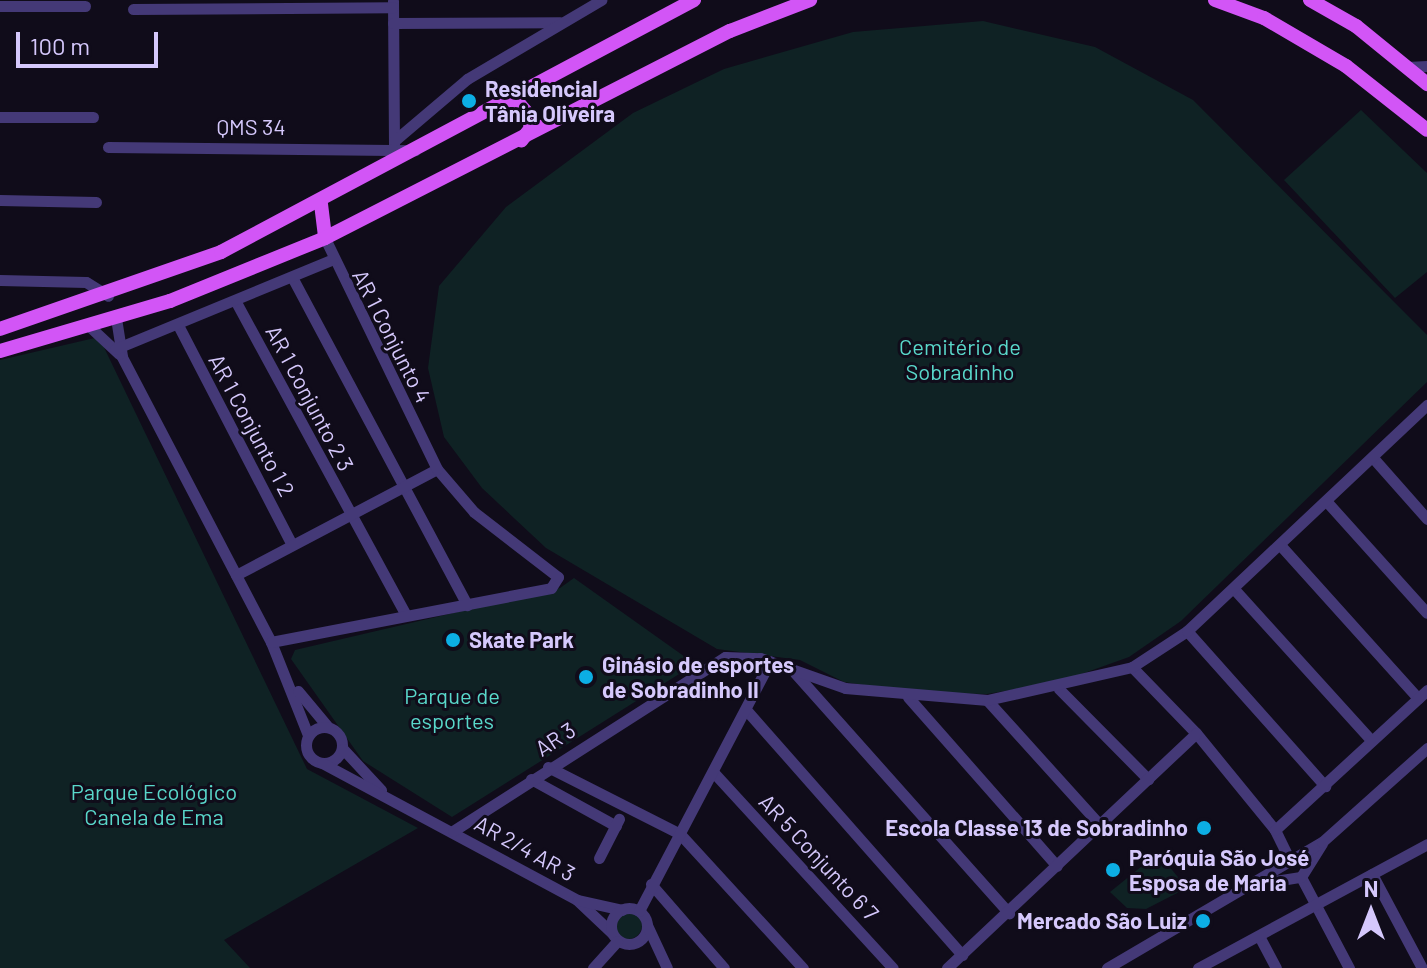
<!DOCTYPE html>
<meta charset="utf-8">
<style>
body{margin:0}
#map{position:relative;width:1427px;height:968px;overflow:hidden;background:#100c1a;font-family:Barlow,sans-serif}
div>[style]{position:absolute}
.green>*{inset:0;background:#0f2224}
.round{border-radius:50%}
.minor>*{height:11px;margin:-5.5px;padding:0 5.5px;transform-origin:5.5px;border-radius:5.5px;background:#443977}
.minor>.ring{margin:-5.5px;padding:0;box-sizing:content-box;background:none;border:11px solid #443977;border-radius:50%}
.major>*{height:14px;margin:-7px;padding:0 7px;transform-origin:7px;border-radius:7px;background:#d255f6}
.dots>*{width:22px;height:22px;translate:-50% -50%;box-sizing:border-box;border:4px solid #100c1a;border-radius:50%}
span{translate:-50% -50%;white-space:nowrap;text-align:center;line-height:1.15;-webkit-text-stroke:6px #100c1a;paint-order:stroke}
.poi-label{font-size:22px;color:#d5c8fc;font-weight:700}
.left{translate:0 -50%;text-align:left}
.right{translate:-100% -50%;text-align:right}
.street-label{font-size:22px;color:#d5c8fc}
.park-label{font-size:22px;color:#59d7ca}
.north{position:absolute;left:1331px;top:872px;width:80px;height:80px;-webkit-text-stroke:6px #100c1a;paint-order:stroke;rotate:0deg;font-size:22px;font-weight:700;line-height:32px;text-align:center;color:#d5c8fc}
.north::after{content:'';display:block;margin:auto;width:28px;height:36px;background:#d5c8fc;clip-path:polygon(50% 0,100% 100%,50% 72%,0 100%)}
.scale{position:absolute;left:16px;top:32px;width:142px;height:36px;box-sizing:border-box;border:4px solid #d5c8fc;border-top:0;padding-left:10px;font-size:24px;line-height:28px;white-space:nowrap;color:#d5c8fc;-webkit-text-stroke:6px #100c1a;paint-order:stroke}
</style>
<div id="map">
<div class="green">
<div style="clip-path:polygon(983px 21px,1095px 47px,1193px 100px,1427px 335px,1427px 382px,1181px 621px,1129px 657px,1062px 681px,987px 694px,918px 693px,844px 682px,800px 660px,717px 649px,546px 548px,482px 488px,444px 437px,428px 368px,439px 286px,506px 207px,633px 113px,724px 69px,853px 32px)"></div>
<div style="clip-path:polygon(1361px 110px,1427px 173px,1427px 272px,1395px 298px,1284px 180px)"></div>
<div style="clip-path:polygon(99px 337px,307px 769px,418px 828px,224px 940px,250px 968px,0 968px,0 360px)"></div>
<div style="clip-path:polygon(574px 578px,695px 664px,452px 817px,363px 761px,291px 659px,295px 650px,560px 588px)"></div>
<div style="clip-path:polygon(1158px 853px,1187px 888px,1146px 909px,1127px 908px,1110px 892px)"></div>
<div class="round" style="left:614px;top:911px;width:28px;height:28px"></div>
</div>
<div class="minor">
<div style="left:393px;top:1px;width:143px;rotate:89.6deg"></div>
<div style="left:0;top:6px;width:85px"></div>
<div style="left:133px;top:9px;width:260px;rotate:-0.4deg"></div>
<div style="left:393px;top:23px;width:167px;rotate:-0.3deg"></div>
<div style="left:1407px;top:67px;width:20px;rotate:-3deg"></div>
<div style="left:0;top:117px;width:93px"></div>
<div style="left:394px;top:141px;width:96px;rotate:-40.3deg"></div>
<div style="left:467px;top:79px;width:156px;rotate:-30.5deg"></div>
<div style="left:108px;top:147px;width:307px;rotate:0.6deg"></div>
<div style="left:0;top:200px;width:96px;rotate:1.2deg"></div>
<div style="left:292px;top:277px;width:372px;rotate:61.9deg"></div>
<div style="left:0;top:280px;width:86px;rotate:1.3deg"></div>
<div style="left:86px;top:282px;width:26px;rotate:32deg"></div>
<div style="left:236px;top:302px;width:356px;rotate:61.5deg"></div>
<div style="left:116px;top:318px;width:39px;rotate:81deg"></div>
<div style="left:122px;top:357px;width:322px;rotate:62.4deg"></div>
<div style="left:271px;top:642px;width:100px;rotate:68.3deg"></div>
<div style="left:178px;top:325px;width:246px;rotate:62.6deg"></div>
<div style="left:89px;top:326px;width:41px;rotate:43deg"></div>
<div style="left:115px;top:349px;width:234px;rotate:-22.4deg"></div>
<div style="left:1374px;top:459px;width:80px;rotate:48.5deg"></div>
<div style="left:1327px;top:502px;width:149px;rotate:48deg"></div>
<div style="left:1281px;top:546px;width:205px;rotate:48deg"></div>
<div style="left:236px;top:575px;width:227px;rotate:-27.8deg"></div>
<div style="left:1234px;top:589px;width:202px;rotate:47.8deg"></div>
<div style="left:1187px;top:631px;width:208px;rotate:48.3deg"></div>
<div style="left:271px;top:642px;width:285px;rotate:-10.9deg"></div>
<div style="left:551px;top:588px;width:13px;rotate:-58deg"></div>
<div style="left:558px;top:577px;width:106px;rotate:-142.3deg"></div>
<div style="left:474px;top:512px;width:57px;rotate:-130.7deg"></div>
<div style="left:437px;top:469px;width:257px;rotate:-115.9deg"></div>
<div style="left:1132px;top:667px;width:92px;rotate:45.9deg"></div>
<div style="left:1196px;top:733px;width:125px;rotate:50.8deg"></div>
<div style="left:1275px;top:830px;width:30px;rotate:64deg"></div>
<div style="left:795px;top:673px;width:322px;rotate:48.3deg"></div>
<div style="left:1059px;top:689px;width:127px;rotate:45.3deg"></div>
<div style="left:298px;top:691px;width:47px;rotate:50.2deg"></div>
<div style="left:908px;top:697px;width:225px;rotate:48.6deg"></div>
<div style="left:987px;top:700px;width:169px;rotate:47.9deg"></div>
<div style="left:748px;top:712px;width:324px;rotate:48.6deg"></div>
<div class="ring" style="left:306px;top:727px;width:25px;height:25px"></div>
<div style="left:343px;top:749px;width:56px;rotate:47.2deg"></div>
<div style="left:322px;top:763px;width:289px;rotate:28.2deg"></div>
<div style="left:577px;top:900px;width:48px;rotate:43.3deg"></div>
<div style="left:548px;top:767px;width:148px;rotate:26.9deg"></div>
<div style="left:715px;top:774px;width:263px;rotate:47.5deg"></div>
<div style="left:531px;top:779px;width:97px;rotate:28.9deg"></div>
<div style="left:1275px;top:830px;width:207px;rotate:-42.6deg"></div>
<div style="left:453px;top:831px;width:323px;rotate:-32.6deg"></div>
<div style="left:725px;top:657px;width:35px;rotate:2deg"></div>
<div style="left:760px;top:658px;width:90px;rotate:19.4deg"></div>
<div style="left:845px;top:688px;width:143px;rotate:4.8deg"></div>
<div style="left:987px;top:700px;width:149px;rotate:-12.8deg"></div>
<div style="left:1132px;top:667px;width:66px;rotate:-33.2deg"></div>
<div style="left:1187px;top:631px;width:330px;rotate:-43.3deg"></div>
<div style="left:680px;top:834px;width:182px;rotate:47.5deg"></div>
<div style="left:599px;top:858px;width:44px;rotate:-62.9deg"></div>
<div style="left:1372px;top:874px;width:106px;rotate:62deg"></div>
<div style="left:1301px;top:877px;width:103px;rotate:62.2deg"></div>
<div style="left:1262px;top:883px;width:39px;rotate:-9deg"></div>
<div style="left:1301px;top:877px;width:40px;rotate:-58deg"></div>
<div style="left:651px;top:884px;width:111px;rotate:49deg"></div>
<div style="left:578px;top:900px;width:45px;rotate:12.8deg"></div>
<div class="ring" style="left:611px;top:908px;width:25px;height:25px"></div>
<div style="left:639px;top:911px;width:282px;rotate:-62.3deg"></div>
<div style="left:647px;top:925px;width:47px;rotate:65.1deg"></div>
<div style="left:1259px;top:936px;width:36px;rotate:62deg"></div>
<div style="left:593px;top:968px;width:36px;rotate:-48deg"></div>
<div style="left:947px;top:968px;width:342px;rotate:-43.3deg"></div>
<div style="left:1107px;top:968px;width:249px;rotate:-30.4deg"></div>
<div style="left:1322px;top:842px;width:141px;rotate:-41.8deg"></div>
<div style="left:1198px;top:968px;width:260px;rotate:-28.4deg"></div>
</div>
<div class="major">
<div style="left:1215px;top:0;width:52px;rotate:20.2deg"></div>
<div style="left:1264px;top:18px;width:95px;rotate:30.3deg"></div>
<div style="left:1346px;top:66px;width:103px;rotate:38.3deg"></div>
<div style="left:1310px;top:0;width:53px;rotate:29.5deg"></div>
<div style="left:1356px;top:26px;width:92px;rotate:39.2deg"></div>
<div style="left:504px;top:106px;width:16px;rotate:-4deg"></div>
<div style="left:520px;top:105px;width:12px;rotate:48deg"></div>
<div style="left:528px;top:114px;width:14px;rotate:78deg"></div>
<div style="left:531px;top:128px;width:16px;rotate:128deg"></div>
<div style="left:321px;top:204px;width:34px;rotate:83deg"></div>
<div style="left:0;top:329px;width:234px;rotate:-19.2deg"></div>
<div style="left:221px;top:252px;width:536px;rotate:-28.05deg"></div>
<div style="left:0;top:351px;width:177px;rotate:-16.4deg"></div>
<div style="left:170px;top:301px;width:167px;rotate:-22.1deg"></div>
<div style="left:325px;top:238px;width:455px;rotate:-27.1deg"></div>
<div style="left:730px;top:31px;width:86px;rotate:-21.2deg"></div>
</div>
<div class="dots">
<div style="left:469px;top:101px;background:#0caee4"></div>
<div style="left:453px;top:640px;background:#0caee4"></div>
<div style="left:586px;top:677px;background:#0caee4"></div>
<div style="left:1204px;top:828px;background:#0caee4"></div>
<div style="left:1113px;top:870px;background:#0caee4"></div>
<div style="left:1203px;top:921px;background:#0caee4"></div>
</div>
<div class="poi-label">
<span class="left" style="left:485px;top:101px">Residencial<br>Tânia Oliveira</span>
<span class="left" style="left:469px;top:640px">Skate Park</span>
<span class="left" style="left:602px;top:677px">Ginásio de esportes<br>de Sobradinho II</span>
<span class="right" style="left:1188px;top:828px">Escola Classe 13 de Sobradinho</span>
<span class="left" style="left:1129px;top:870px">Paróquia São José<br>Esposa de Maria</span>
<span class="right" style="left:1187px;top:921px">Mercado São Luiz</span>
</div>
<div class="street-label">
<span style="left:251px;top:127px">QMS 34</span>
<span style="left:392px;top:336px;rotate:63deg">AR 1 Conjunto 4</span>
<span style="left:310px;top:398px;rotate:62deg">AR 1 Conjunto 2 3</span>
<span style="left:252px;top:425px;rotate:62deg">AR 1 Conjunto 1 2</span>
<span style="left:555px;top:739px;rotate:-33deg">AR 3</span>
<span style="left:525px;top:848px;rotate:29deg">AR 2/4 AR 3</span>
<span style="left:819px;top:857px;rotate:47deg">AR 5 Conjunto 6 7</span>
</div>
<div class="park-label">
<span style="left:960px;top:359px">Cemitério de<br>Sobradinho</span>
<span style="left:452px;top:708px">Parque de<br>esportes</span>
<span style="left:154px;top:804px">Parque Ecológico<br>Canela de Ema</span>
</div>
<div class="north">N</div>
<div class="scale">100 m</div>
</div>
